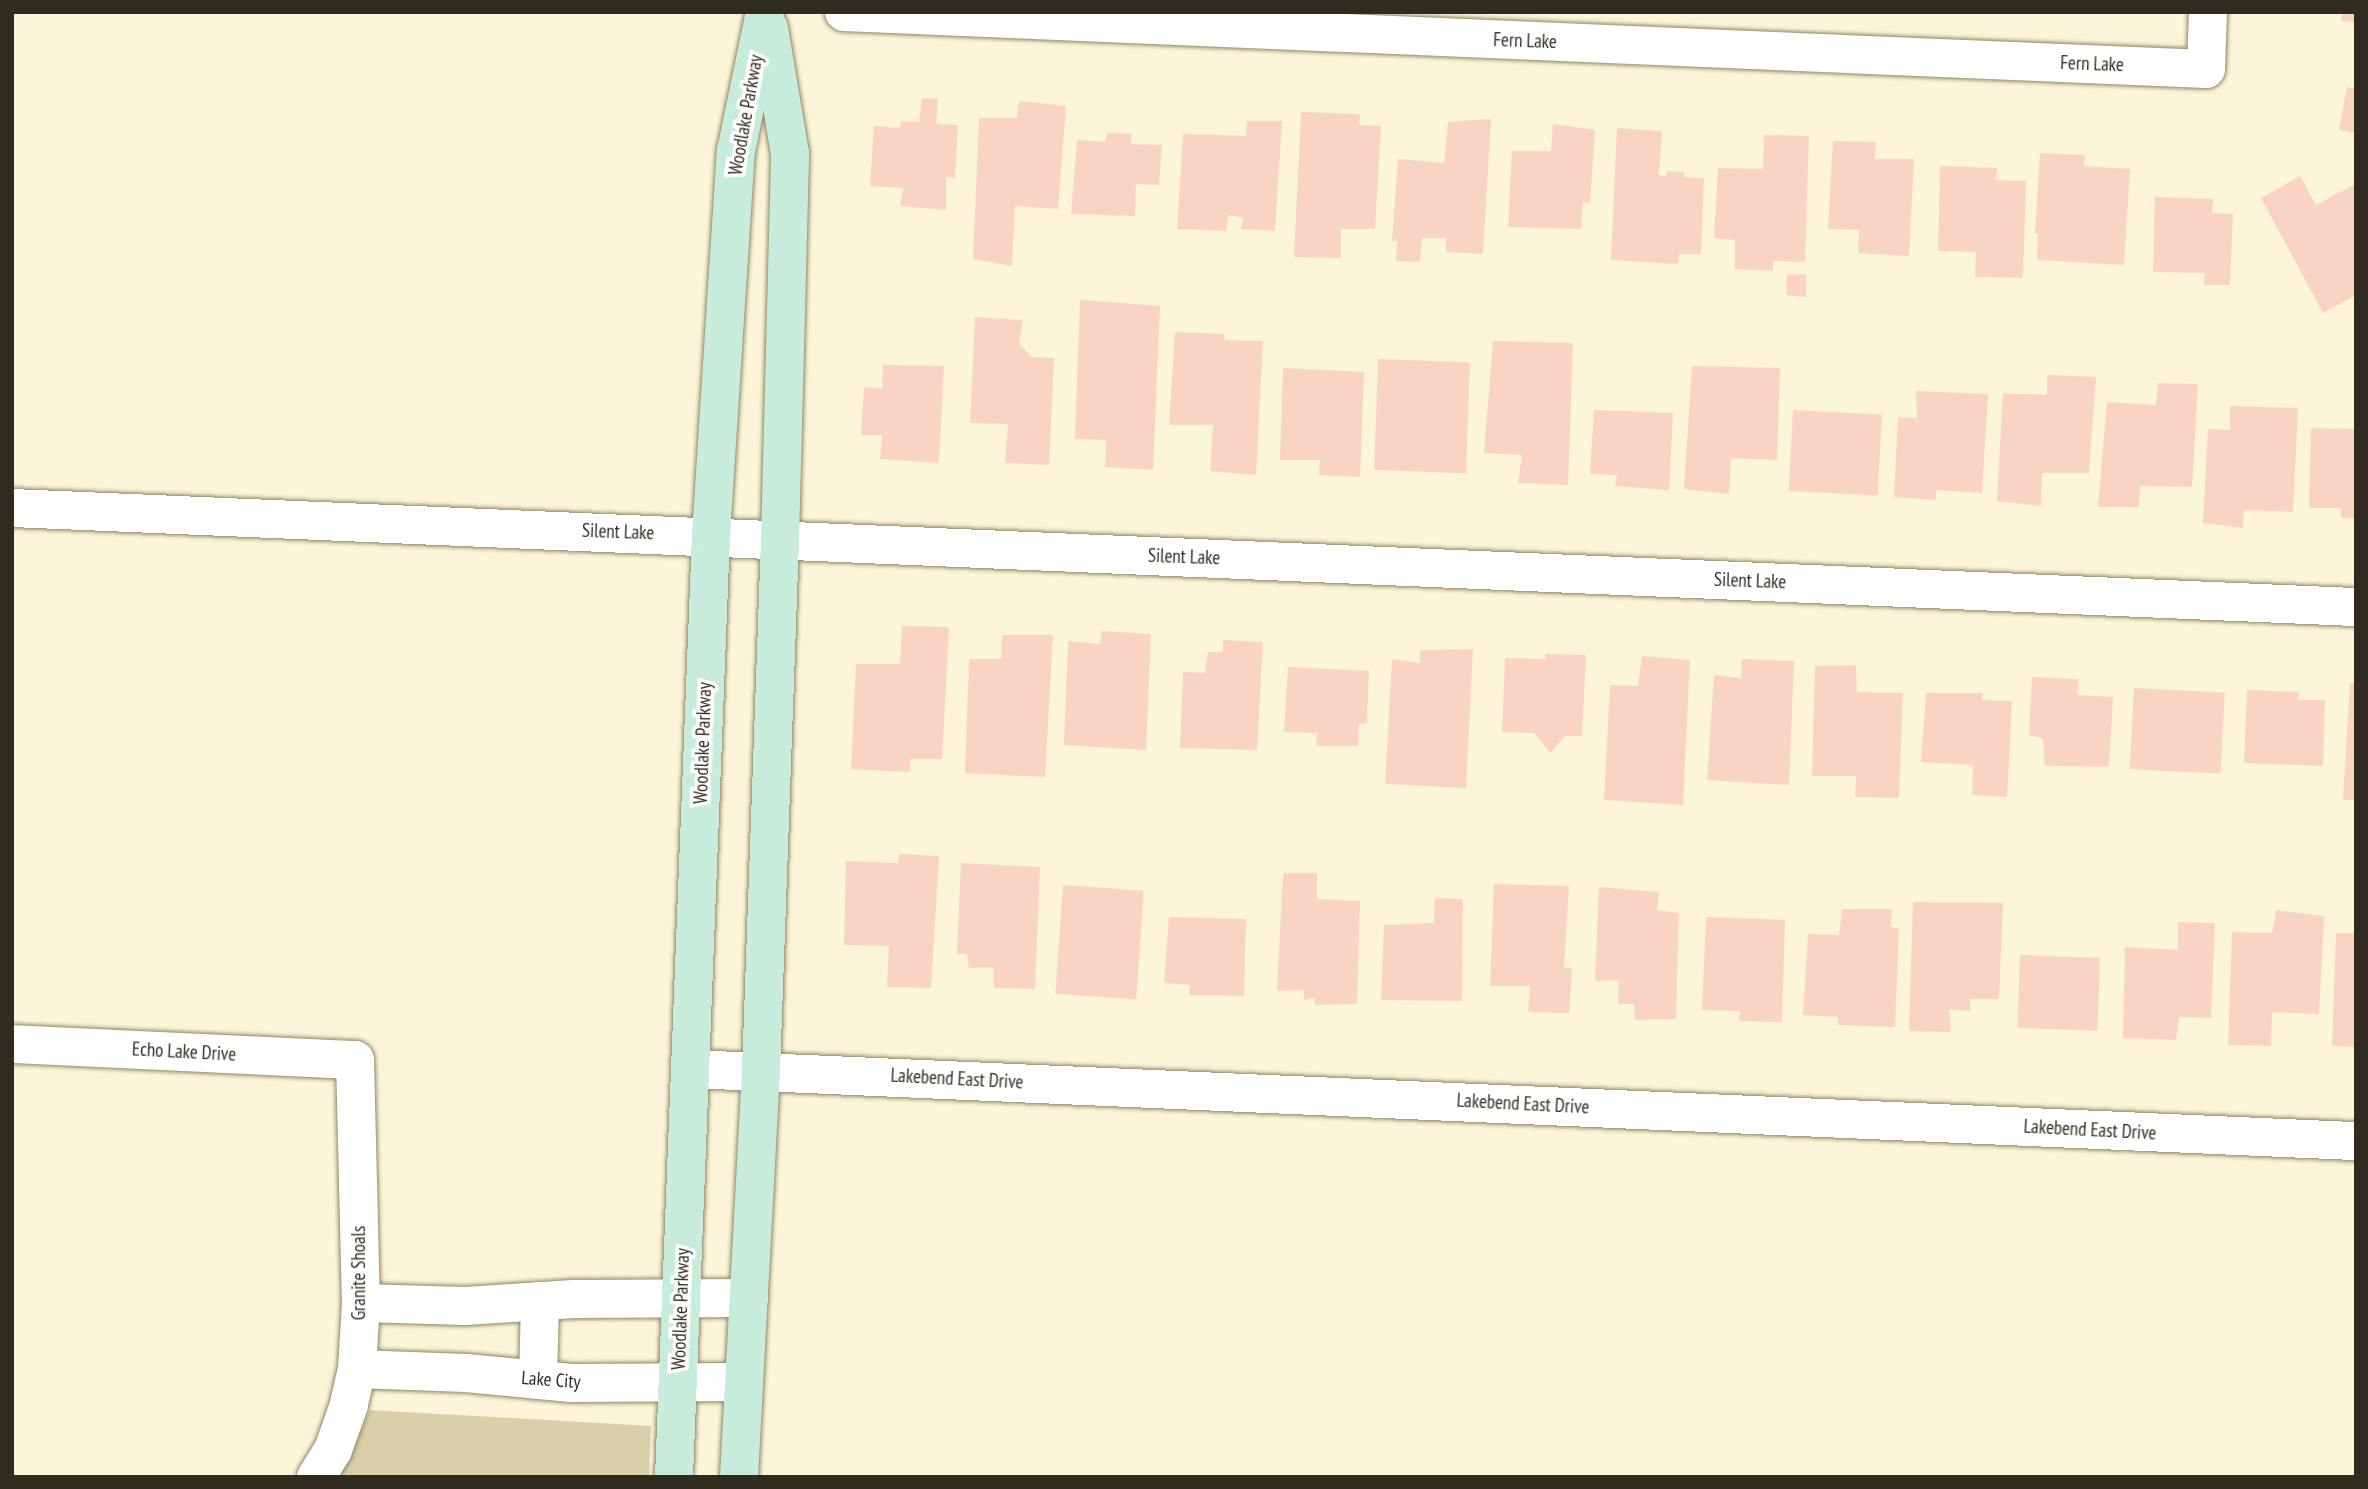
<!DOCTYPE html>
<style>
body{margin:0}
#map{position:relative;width:2368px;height:1489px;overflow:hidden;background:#fdf5d9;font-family:"PT Sans Narrow",sans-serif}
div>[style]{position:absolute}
.green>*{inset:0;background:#d9cfaa}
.building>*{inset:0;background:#f9d4c5;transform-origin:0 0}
.roads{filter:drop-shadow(0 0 2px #8f8665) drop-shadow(0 0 2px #8f8665)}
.street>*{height:38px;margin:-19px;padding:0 19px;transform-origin:19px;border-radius:19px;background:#fff}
.secondary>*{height:38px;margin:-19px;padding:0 19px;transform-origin:19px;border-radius:19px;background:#c7ecdc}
span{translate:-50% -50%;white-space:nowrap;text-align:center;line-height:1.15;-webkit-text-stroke:7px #fff;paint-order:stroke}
.street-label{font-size:19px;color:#2f2b1e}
.frame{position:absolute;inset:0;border:14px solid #2f2b1e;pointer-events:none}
</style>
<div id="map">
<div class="green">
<div style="clip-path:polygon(370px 1410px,651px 1426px,649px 1477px,340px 1477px)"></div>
</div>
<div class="building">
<div style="clip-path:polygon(2342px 12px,2356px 12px,2356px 22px,2341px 21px)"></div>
<div style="clip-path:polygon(2347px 87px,2356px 89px,2356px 133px,2339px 130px)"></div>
<div style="clip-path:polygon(922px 98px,938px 99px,936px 124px,958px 125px,955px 178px,946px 177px,946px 210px,900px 206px,903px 188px,870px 186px,874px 126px,900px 128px,901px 121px,919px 122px)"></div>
<div style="clip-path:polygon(1019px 101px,1066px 106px,1058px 209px,1015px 206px,1012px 266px,973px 259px,979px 118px,1017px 118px)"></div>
<div style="clip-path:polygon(1301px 112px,1360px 114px,1359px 125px,1381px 126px,1375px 229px,1341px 229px,1341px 258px,1294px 257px)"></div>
<div style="clip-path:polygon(1491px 119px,1483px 254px,1446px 252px,1446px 238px,1422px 238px,1420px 262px,1396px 261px,1397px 241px,1392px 241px,1398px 159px,1444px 163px,1448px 122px)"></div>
<div style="clip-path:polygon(1247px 121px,1282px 121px,1275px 231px,1241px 229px,1243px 218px,1228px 215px,1227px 231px,1177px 229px,1183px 134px,1246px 136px)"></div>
<div style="clip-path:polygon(1553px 124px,1595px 130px,1590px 203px,1583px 202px,1581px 229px,1508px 227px,1512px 151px,1551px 151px)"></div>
<div style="clip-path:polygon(1617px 128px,1662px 131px,1659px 175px,1666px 176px,1667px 171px,1684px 172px,1684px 177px,1704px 178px,1701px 254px,1679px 254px,1678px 264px,1611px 260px)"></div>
<div style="clip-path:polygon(1107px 133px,1132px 134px,1131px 144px,1162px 145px,1159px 185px,1136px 184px,1135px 216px,1071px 214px,1077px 140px,1105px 142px)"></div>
<div style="clip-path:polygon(1764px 135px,1809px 136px,1805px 262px,1773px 261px,1773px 271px,1735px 269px,1735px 240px,1714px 238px,1718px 168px,1763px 169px)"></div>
<div style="clip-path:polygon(1833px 141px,1876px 142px,1875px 159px,1914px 159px,1909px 256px,1858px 253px,1859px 230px,1828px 229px)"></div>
<div style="clip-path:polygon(2040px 153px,2085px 155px,2084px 166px,2130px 169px,2124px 265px,2037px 260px,2038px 234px,2035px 234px)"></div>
<div style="clip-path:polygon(1940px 166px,1997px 168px,1996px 180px,2026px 181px,2023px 278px,1975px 277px,1976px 252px,1938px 251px)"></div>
<div style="clip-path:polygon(2300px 176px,2316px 205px,2356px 184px,2356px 295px,2323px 313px,2261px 198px)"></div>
<div style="clip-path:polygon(2155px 197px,2213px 199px,2212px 213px,2233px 214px,2230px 285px,2204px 285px,2205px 273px,2153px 272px)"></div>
<div style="clip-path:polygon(1806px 274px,1806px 297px,1786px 295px,1787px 275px)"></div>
<div style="clip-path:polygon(1080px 300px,1160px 306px,1153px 470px,1105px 467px,1106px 440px,1075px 439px)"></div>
<div style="clip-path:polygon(975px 317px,1023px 320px,1019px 343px,1032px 357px,1054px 358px,1049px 465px,1005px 463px,1008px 424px,970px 423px)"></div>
<div style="clip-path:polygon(1175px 332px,1225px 334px,1224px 340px,1263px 341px,1256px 475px,1210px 471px,1213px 425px,1169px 425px)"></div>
<div style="clip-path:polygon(1493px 341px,1573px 343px,1568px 485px,1518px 483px,1522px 455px,1484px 453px)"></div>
<div style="left:1378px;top:359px;width:92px;height:111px;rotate:2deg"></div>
<div style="clip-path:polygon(883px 365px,944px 366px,939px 463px,880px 459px,882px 435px,861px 435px,864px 387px,882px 389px)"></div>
<div style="clip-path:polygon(1692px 366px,1780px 368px,1777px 460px,1731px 458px,1729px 494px,1684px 489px)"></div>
<div style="clip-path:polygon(1283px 368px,1364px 372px,1360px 477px,1319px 475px,1320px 460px,1280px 460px)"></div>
<div style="clip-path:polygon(2047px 375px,2096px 377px,2089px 473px,2042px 473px,2041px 506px,1997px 501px,2003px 393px,2047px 395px)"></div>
<div style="clip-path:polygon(2158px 383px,2198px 384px,2192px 487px,2140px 486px,2139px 507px,2098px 507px,2107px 402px,2156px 405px)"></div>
<div style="clip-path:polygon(1916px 391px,1988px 394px,1982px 493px,1936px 490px,1936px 500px,1894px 497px,1898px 417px,1917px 418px)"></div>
<div style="clip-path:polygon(2230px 406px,2298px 408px,2293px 512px,2244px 510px,2243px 528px,2203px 523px,2208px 429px,2230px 430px)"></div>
<div style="clip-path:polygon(1594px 410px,1673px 413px,1669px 490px,1615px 486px,1617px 475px,1590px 474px)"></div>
<div style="left:1793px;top:410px;width:89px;height:81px;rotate:3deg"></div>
<div style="clip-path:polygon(2311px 428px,2356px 429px,2356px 518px,2341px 518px,2341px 508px,2309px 508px)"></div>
<div style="clip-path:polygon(902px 626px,949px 627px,942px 759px,910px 759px,910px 772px,851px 769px,856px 664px,900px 664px)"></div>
<div style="clip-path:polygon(1102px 631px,1151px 634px,1146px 750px,1064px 745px,1068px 641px,1100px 644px)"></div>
<div style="clip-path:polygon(1002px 635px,1053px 635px,1045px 777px,965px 773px,969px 659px,1001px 659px)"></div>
<div style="clip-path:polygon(1223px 640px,1263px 642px,1257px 750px,1180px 748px,1183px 672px,1205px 673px,1208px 652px,1223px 652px)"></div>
<div style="clip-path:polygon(1473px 649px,1466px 788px,1385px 784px,1392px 659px,1420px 663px,1420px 650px)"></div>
<div style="clip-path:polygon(1545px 654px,1586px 655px,1582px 736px,1565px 736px,1550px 753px,1534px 733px,1502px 732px,1505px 658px,1545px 659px)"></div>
<div style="clip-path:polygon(1642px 656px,1690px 660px,1683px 805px,1604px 800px,1610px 685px,1638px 686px)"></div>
<div style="clip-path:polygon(1742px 659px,1794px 661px,1789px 785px,1707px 780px,1714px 675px,1741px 678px)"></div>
<div style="clip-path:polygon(1856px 665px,1857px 692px,1903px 693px,1899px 798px,1855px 797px,1856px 776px,1812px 776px,1815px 666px)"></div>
<div style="clip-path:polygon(1288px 667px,1369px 671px,1367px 723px,1359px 724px,1358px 746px,1316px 746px,1317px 733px,1284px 732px)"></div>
<div style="clip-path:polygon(2032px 677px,2079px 679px,2077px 695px,2113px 697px,2109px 767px,2045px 766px,2043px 738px,2029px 735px)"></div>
<div style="clip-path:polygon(2356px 682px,2356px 800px,2343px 800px,2350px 683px)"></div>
<div style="left:2134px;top:688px;width:91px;height:81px;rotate:3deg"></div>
<div style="clip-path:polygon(2247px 690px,2299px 692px,2298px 700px,2325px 700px,2323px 766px,2244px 763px)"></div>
<div style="clip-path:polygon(1926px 693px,1983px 693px,1982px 700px,2012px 701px,2007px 797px,1972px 795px,1973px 765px,1921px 762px)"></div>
<div style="clip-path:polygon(899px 854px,939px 856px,931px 988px,887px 987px,889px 946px,844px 945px,846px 861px,898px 863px)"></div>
<div style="clip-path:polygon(961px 863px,1040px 867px,1035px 989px,994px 988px,993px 967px,969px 968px,967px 954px,957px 954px)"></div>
<div style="clip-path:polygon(1283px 873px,1317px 873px,1317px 899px,1360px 901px,1357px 1004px,1315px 1005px,1315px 998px,1304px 1000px,1304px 990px,1277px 991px)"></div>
<div style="clip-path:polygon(1494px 884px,1569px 886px,1564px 968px,1572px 968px,1569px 1013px,1528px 1012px,1530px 986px,1490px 986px)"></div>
<div style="left:1063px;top:885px;width:81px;height:109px;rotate:4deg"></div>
<div style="clip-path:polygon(1599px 887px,1659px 892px,1657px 910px,1679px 913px,1676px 1019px,1635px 1020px,1634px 1004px,1618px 1004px,1619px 980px,1595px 981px)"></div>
<div style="clip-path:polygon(1435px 898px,1463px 899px,1462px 1001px,1381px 1000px,1384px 925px,1434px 923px)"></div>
<div style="clip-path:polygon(1913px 902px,2003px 903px,1999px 999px,1970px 999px,1970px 1011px,1949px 1009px,1951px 1032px,1909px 1031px)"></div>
<div style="clip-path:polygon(1842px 909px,1892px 909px,1891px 927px,1899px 929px,1895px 1027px,1838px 1025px,1838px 1017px,1803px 1015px,1808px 934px,1839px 935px)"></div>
<div style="clip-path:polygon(2276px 910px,2324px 916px,2319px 1014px,2272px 1012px,2271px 1046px,2228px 1045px,2232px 932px,2272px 933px)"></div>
<div style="clip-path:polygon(1169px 917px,1246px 919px,1244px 996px,1189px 995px,1190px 985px,1164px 983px)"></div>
<div style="clip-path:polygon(1706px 917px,1785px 920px,1782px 1022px,1739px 1021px,1740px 1011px,1702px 1010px)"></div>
<div style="clip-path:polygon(2178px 922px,2215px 923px,2211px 1018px,2179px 1017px,2176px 1040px,2123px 1038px,2125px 947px,2178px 950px)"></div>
<div style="clip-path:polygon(2336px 933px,2356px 933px,2356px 1047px,2332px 1046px)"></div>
<div style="left:2020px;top:955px;width:80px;height:73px;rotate:2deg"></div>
</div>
<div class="roads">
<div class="street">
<div style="left:844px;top:12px;width:1363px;rotate:2.4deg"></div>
<div style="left:2206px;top:69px;width:57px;rotate:-88deg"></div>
<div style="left:12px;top:508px;width:2346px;rotate:2.42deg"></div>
<div style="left:12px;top:1044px;width:343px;rotate:2.7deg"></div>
<div style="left:355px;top:1060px;width:243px;rotate:88.6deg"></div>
<div style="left:361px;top:1303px;width:66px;rotate:93.5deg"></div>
<div style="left:357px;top:1369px;width:37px;rotate:103deg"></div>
<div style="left:349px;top:1405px;width:48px;rotate:109.6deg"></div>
<div style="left:333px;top:1450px;width:32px;rotate:122deg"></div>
<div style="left:691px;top:1069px;width:1667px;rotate:2.48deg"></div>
<div style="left:361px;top:1303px;width:104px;rotate:1.7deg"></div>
<div style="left:465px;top:1306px;width:109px;rotate:-3.7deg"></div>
<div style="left:574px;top:1299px;width:175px;rotate:-0.3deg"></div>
<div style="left:357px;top:1369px;width:109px;rotate:2.1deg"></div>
<div style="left:466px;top:1373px;width:106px;rotate:5.4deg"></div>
<div style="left:572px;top:1383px;width:172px;rotate:-0.3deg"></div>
<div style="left:538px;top:1380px;width:79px;rotate:-88.5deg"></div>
</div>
<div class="secondary">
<div style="left:674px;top:1477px;width:943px;rotate:-87.75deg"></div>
<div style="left:711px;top:535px;width:385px;rotate:-86.3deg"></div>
<div style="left:736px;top:151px;width:142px;rotate:-78.2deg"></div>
<div style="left:739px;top:1477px;width:407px;rotate:-86.9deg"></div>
<div style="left:761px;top:1071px;width:531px;rotate:-87.95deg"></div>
<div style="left:780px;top:540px;width:386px;rotate:-88.5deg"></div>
<div style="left:790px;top:154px;width:128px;rotate:-99.5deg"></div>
</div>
</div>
<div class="street-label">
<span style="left:1525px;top:41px;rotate:2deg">Fern Lake</span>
<span style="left:2092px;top:64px;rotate:2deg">Fern Lake</span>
<span style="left:746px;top:115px;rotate:-80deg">Woodlake Parkway</span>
<span style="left:618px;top:532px;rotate:2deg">Silent Lake</span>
<span style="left:1184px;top:557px;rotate:2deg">Silent Lake</span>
<span style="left:1750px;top:581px;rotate:2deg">Silent Lake</span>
<span style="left:703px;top:743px;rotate:-88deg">Woodlake Parkway</span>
<span style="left:184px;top:1052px;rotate:3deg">Echo Lake Drive</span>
<span style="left:957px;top:1079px;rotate:3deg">Lakebend East Drive</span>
<span style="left:1523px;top:1104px;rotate:3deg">Lakebend East Drive</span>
<span style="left:2090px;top:1130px;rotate:3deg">Lakebend East Drive</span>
<span style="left:359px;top:1273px;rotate:-90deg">Granite Shoals</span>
<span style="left:681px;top:1309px;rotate:-88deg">Woodlake Parkway</span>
<span style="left:551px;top:1380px;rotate:4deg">Lake City</span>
</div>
<div class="frame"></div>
</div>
